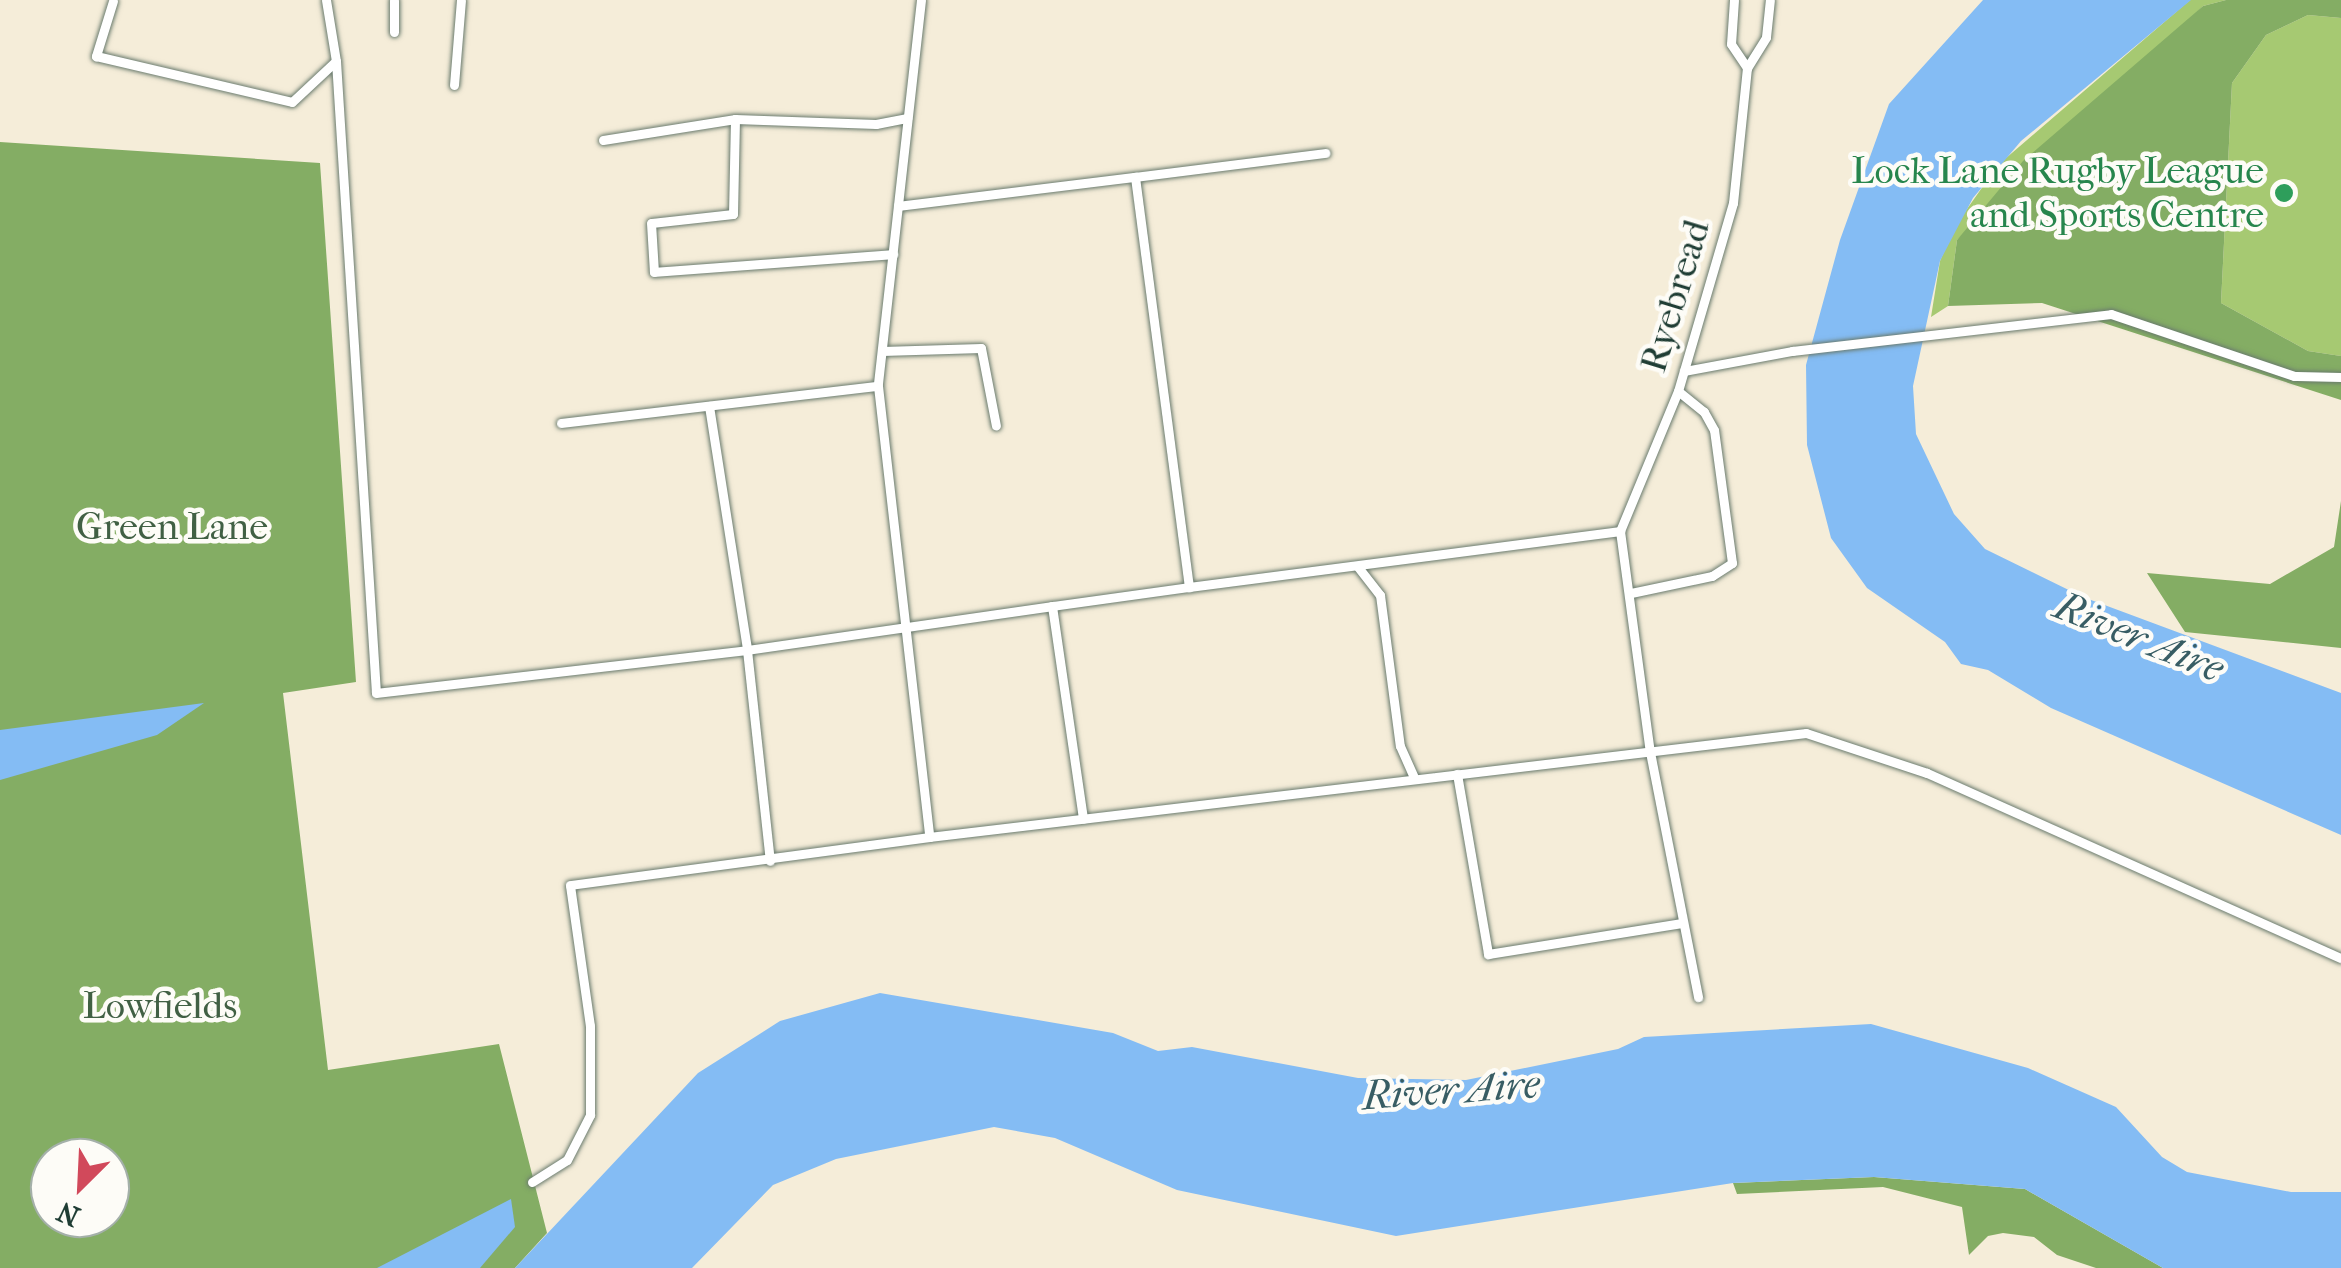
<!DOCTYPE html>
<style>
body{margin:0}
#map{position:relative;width:2341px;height:1268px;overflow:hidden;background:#f5edd9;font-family:"IM FELL French Canon",serif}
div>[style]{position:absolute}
.green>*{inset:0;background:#a6c972}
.forest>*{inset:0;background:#84ad64}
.water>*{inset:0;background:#84bcf4}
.roads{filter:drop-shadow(0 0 2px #6a7b6e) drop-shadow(0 0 2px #6a7b6e)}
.lane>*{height:9px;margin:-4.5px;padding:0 4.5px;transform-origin:4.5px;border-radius:4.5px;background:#fff}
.dots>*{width:28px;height:28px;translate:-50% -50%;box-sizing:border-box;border:5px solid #fdfcf7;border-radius:50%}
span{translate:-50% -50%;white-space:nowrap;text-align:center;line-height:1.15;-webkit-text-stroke:9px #fdfcf7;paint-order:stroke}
.leisure-label{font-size:38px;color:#27864d}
.right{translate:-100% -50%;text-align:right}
.street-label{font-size:38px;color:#1f3d34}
.park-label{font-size:38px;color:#416044}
.water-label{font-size:40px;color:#385d64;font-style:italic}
.north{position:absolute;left:30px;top:1138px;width:100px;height:100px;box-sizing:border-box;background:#fdfcf7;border:2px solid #a4b0a9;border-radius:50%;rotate:204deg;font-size:28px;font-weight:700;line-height:40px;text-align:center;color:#1f3d34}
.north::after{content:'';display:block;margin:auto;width:35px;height:45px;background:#d1495b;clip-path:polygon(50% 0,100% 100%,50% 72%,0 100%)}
</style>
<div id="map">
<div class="green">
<div style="clip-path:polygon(2190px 0,2226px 0,2203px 6px,1957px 240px,1948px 306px,1931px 317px,1940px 261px,1955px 226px,1998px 165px)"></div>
<div style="clip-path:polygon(2308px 15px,2341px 18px,2341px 356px,2308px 351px,2221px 303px,2232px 83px,2266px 35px)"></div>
</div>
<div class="forest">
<div style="clip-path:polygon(2226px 0,2341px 0,2341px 18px,2308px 15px,2266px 35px,2232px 83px,2221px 303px,2308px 351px,2341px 356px,2341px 400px,2042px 303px,1948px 306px,1957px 240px,2023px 161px,2203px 6px)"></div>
<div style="clip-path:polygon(evenodd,0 142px,320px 163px,356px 682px,283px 693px,328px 1070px,499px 1044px,547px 1233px,515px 1268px,0 1268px,0 142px,50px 1158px,110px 1158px,110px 1218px,50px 1218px,50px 1158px)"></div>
<div style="clip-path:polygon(2341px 501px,2341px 648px,2185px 632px,2147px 573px,2270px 584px,2334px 547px)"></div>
<div style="clip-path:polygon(1874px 1177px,2025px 1189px,2163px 1268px,2096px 1268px,2057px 1255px,2034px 1237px,2003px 1233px,1988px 1236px,1969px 1255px,1962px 1207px,1883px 1187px,1737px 1194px,1733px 1183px)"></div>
</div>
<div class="water">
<div style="clip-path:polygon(1983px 0,2191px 0,2021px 141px,1973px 198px,1940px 261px,1913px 386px,1916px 434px,1954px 514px,1985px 549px,2083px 597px,2341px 693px,2341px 835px,2051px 708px,1988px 670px,1961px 664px,1945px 642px,1867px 588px,1831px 538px,1807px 445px,1806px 365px,1840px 240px,1889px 104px)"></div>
<div style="clip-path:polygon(204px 703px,157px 735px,0 780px,0 730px)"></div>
<div style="clip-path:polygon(880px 993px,1113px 1033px,1158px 1051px,1192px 1047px,1358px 1078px,1466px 1080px,1618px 1049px,1644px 1037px,1871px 1024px,2028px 1068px,2116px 1107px,2162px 1157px,2187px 1172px,2291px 1192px,2341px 1192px,2341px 1268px,2163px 1268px,2025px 1189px,1874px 1177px,1733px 1183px,1396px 1236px,1177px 1190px,1055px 1138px,994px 1127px,836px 1159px,773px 1185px,692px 1268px,515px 1268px,698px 1073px,780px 1021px)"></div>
<div style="clip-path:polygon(511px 1199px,515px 1227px,480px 1268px,377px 1268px)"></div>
</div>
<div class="roads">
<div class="lane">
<div style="left:326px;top:0;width:62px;rotate:80.7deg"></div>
<div style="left:336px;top:61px;width:633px;rotate:86.38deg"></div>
<div style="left:376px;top:693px;width:373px;rotate:-6.6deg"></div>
<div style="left:747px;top:650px;width:212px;rotate:83.8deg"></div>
<div style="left:394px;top:0;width:32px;rotate:90deg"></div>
<div style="left:921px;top:0;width:388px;rotate:96.4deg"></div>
<div style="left:878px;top:386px;width:454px;rotate:83.5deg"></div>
<div style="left:929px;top:837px;width:883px;rotate:-6.76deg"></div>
<div style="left:1806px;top:733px;width:127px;rotate:18.3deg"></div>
<div style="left:1927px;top:773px;width:453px;rotate:24.1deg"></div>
<div style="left:1734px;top:0;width:44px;rotate:93.9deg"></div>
<div style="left:1731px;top:44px;width:29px;rotate:56deg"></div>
<div style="left:113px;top:1px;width:58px;rotate:107.2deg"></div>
<div style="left:96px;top:56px;width:201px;rotate:13.2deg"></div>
<div style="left:292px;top:102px;width:60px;rotate:-43deg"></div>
<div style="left:454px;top:85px;width:85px;rotate:-85.3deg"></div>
<div style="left:735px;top:119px;width:95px;rotate:91.2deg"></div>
<div style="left:733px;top:214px;width:82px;rotate:173.7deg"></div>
<div style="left:651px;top:223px;width:49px;rotate:86.5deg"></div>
<div style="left:654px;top:272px;width:240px;rotate:-4.3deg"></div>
<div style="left:603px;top:140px;width:134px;rotate:-9deg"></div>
<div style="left:735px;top:119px;width:141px;rotate:2deg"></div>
<div style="left:876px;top:124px;width:32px;rotate:-11deg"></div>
<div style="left:1135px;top:177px;width:192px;rotate:-7.2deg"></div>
<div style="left:898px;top:206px;width:239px;rotate:-7deg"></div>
<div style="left:1135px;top:177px;width:414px;rotate:82.5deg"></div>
<div style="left:1189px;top:587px;width:138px;rotate:172.1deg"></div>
<div style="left:1052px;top:606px;width:215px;rotate:81.7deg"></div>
<div style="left:882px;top:351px;width:99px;rotate:-1.7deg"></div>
<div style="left:981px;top:348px;width:79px;rotate:79.1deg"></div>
<div style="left:1684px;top:371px;width:110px;rotate:-10.5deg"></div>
<div style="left:1792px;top:351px;width:321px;rotate:-6.6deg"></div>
<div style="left:2111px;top:314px;width:193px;rotate:18.7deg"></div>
<div style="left:2294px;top:376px;width:47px;rotate:1.2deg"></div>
<div style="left:709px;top:406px;width:247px;rotate:81.1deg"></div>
<div style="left:747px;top:650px;width:308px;rotate:-8.2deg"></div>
<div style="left:561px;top:423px;width:319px;rotate:-6.7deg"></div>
<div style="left:1620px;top:531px;width:152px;rotate:-67.5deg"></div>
<div style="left:1678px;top:391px;width:196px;rotate:-73.7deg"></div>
<div style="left:1733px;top:203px;width:136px;rotate:-84.1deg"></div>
<div style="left:1747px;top:68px;width:36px;rotate:-58deg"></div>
<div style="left:1766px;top:37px;width:37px;rotate:-84deg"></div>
<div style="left:1620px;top:531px;width:223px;rotate:82.3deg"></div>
<div style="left:1650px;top:752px;width:250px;rotate:78.9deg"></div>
<div style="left:1358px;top:567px;width:36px;rotate:52deg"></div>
<div style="left:1380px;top:595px;width:152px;rotate:82.5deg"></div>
<div style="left:1400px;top:746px;width:36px;rotate:66deg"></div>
<div style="left:1189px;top:587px;width:435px;rotate:-7.4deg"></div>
<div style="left:1631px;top:593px;width:83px;rotate:-11.9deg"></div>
<div style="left:1712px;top:576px;width:24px;rotate:-33deg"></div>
<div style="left:1732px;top:563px;width:134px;rotate:-97.7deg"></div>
<div style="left:1714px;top:430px;width:21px;rotate:-119deg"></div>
<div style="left:1704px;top:412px;width:33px;rotate:-141deg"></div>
<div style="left:1457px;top:774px;width:183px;rotate:80.2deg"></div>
<div style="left:1488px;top:954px;width:195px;rotate:-9.1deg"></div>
<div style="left:532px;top:1182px;width:41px;rotate:-32.2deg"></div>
<div style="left:567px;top:1160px;width:51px;rotate:-62.9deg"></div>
<div style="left:590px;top:1115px;width:89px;rotate:-90deg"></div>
<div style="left:590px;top:1026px;width:142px;rotate:-98.1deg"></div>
<div style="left:570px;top:885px;width:362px;rotate:-7.6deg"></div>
</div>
</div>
<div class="dots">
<div style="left:2284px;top:193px;background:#2e9e5b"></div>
</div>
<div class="leisure-label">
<span class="right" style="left:2264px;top:193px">Lock Lane Rugby League<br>and Sports Centre</span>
</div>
<div class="street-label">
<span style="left:1675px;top:296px;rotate:-73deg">Ryebread</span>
</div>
<div class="park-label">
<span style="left:172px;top:527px">Green Lane</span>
<span style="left:160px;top:1006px">Lowfields</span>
</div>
<div class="water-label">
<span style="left:2139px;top:637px;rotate:22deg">River Aire</span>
<span style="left:1451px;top:1090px;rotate:-4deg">River Aire</span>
</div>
<div class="north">N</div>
</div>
